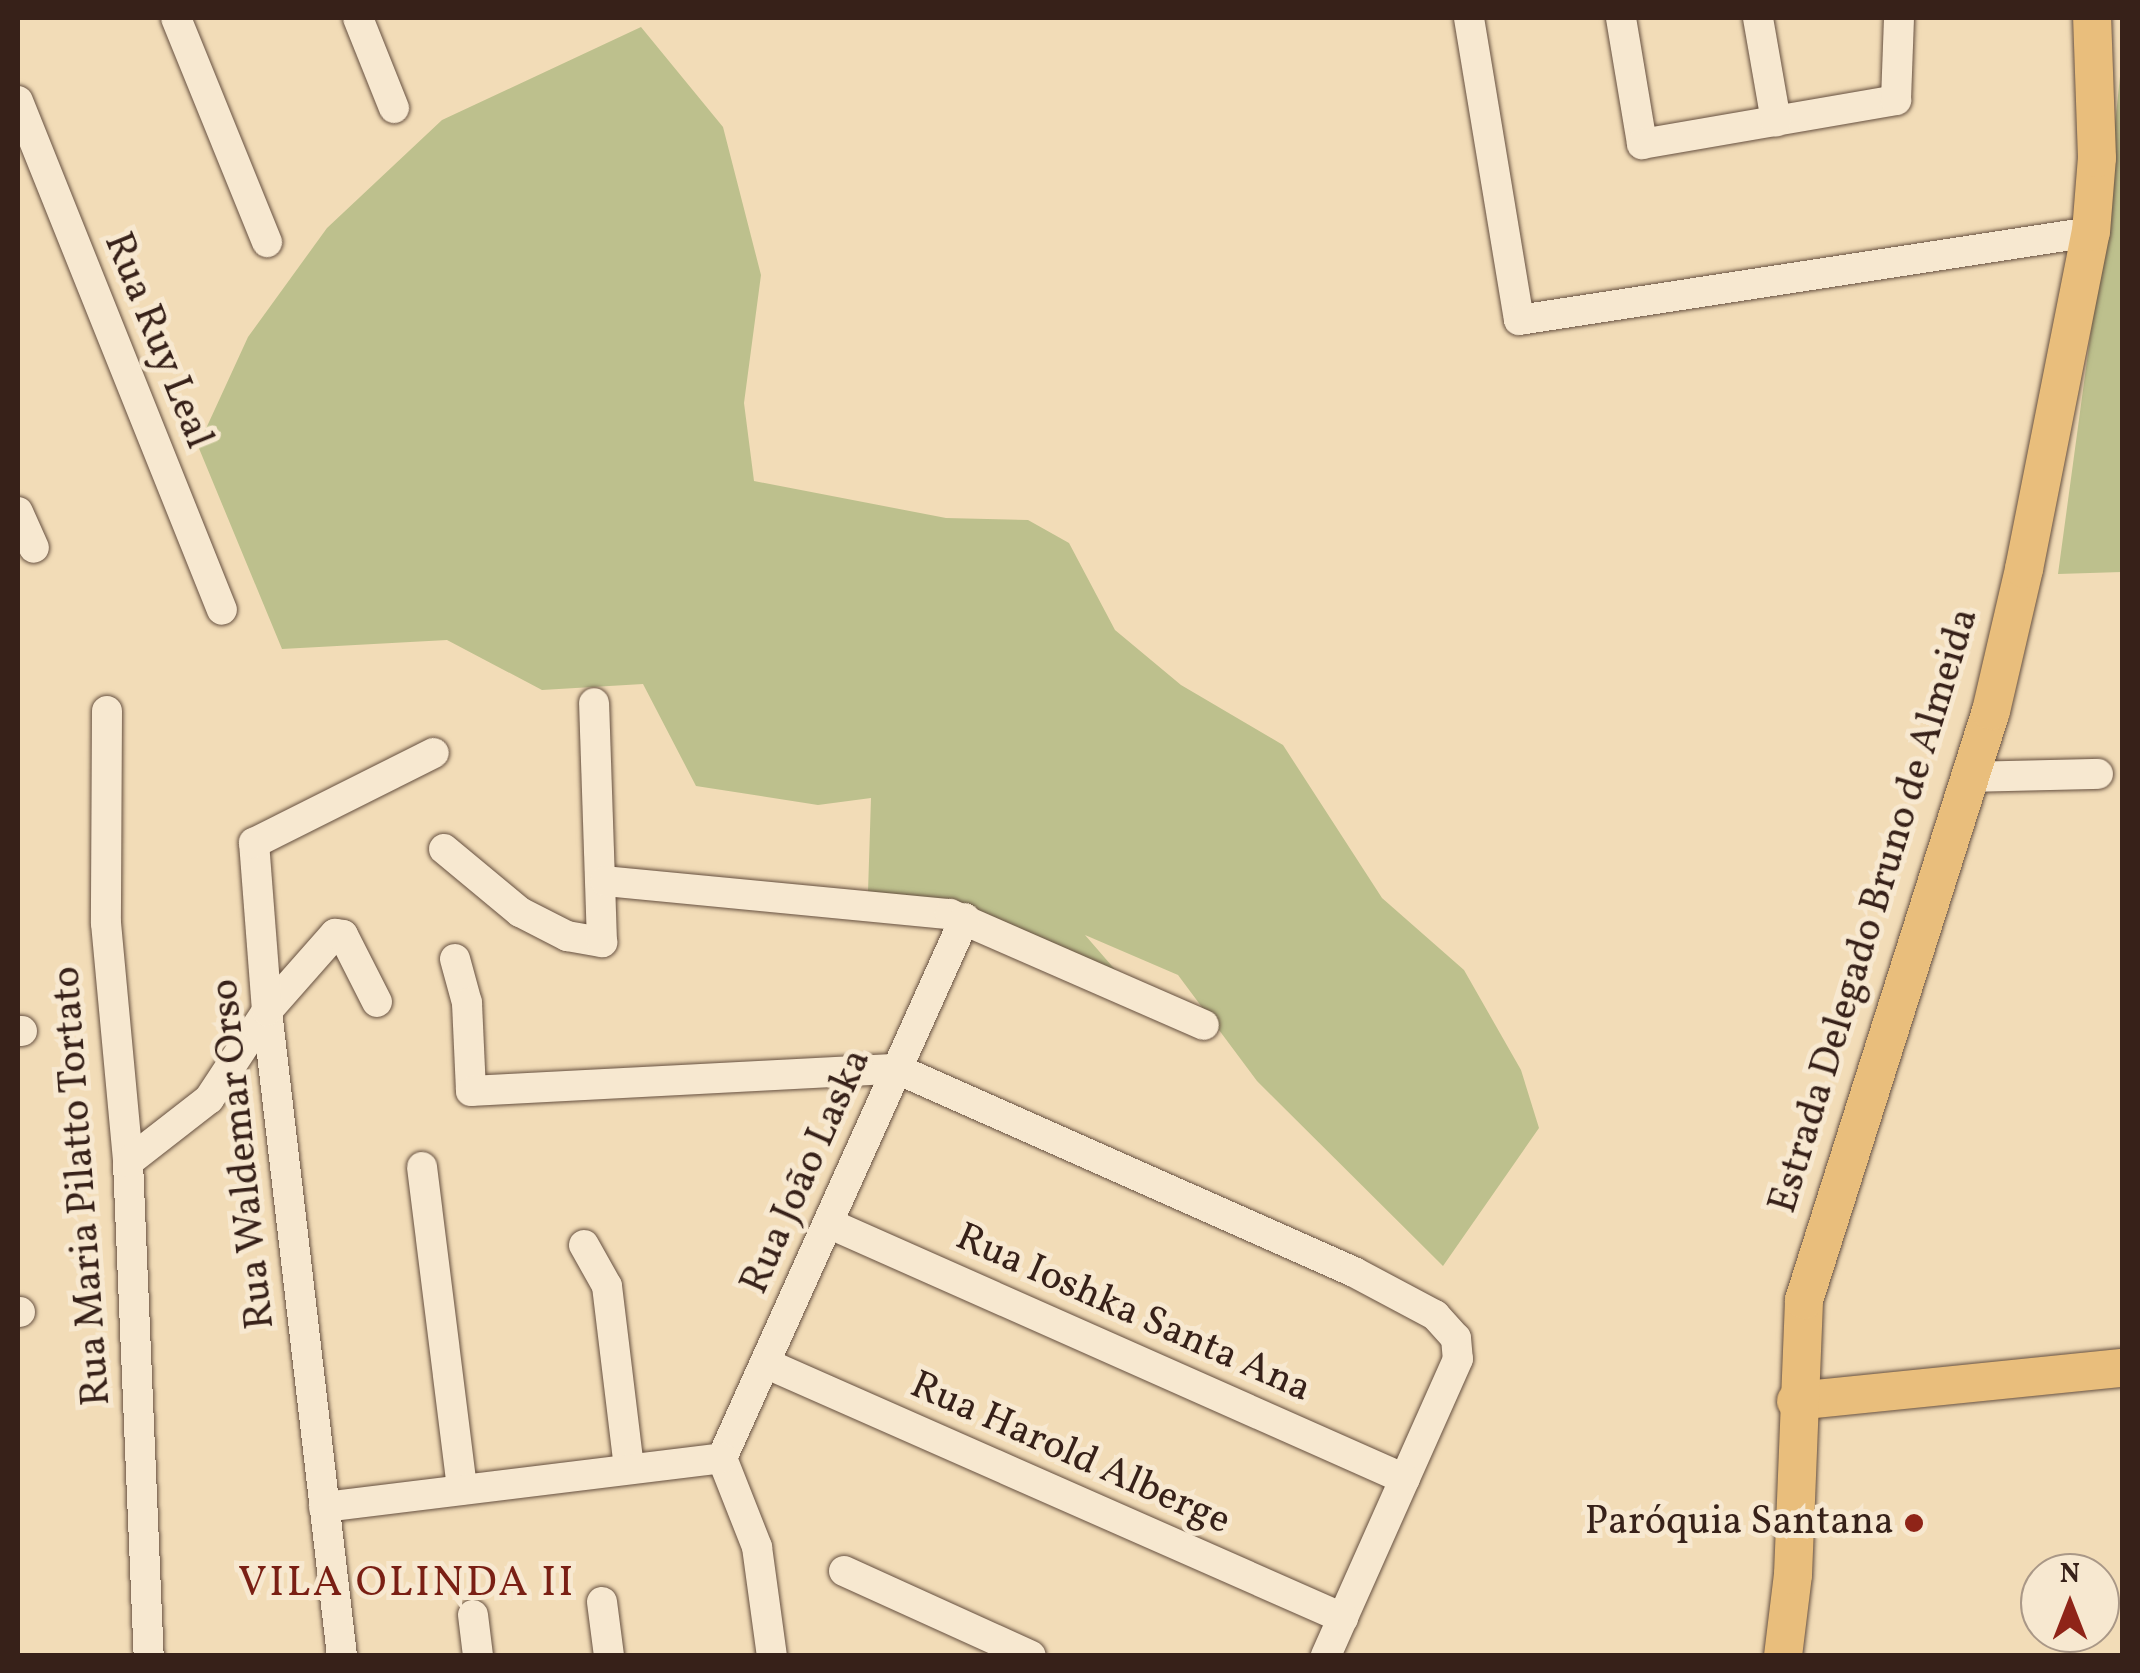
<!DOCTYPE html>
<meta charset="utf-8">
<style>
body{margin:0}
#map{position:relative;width:2140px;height:1673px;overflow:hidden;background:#f2dcb7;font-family:Vollkorn,serif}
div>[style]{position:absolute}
.green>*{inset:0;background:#bdc08d}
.roads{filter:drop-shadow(0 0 2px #665040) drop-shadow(0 0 2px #665040)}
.minor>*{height:30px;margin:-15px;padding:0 15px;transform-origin:15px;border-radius:15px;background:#f7e8d0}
.major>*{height:38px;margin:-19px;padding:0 19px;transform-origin:19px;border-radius:19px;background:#e9be7c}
.dots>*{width:28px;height:28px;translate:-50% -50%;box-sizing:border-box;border:5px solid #f7e8d0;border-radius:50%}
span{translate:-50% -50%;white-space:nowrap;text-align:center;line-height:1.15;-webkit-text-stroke:10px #f7e8d0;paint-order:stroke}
.street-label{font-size:40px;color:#372119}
.poi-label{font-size:40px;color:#372119}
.right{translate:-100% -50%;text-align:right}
.neighbourhood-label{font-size:42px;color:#7a1f14;letter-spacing:2.5px}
.frame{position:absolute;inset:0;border:20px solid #372119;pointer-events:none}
.north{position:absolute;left:2020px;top:1553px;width:100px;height:100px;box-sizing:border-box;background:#f7e8d0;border:2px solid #aa9887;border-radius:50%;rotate:0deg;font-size:28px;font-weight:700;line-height:40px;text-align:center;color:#372119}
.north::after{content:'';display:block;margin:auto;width:35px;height:45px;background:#8f2418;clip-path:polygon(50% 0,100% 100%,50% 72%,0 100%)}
</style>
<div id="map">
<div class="green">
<div style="clip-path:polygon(641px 27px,723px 127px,761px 275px,744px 403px,754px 481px,946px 518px,1028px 520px,1069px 543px,1115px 630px,1181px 685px,1283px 745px,1382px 898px,1464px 970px,1521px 1070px,1539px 1128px,1443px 1266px,1257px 1081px,1178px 975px,1085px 935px,1118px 973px,963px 903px,868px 892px,871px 798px,818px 805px,696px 786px,643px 684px,542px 690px,447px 640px,282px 649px,198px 446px,248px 337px,327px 228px,442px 120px)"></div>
<div style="clip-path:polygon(2122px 57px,2122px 572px,2058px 574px,2102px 250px)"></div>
</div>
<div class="roads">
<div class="minor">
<div style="left:176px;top:18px;width:242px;rotate:67.9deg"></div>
<div style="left:358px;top:18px;width:97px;rotate:68.2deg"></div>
<div style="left:1469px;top:18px;width:306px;rotate:80.6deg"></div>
<div style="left:1519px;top:320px;width:579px;rotate:-8.75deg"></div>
<div style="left:1621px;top:18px;width:128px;rotate:80.5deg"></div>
<div style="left:1642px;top:144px;width:258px;rotate:-9.8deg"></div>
<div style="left:1896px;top:100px;width:82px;rotate:-87.9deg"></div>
<div style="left:1758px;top:18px;width:105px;rotate:80.1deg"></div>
<div style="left:18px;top:101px;width:548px;rotate:68.16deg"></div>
<div style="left:18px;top:512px;width:39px;rotate:66deg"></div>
<div style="left:107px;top:711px;width:212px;rotate:90.3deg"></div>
<div style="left:106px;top:923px;width:240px;rotate:84.7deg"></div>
<div style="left:128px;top:1162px;width:494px;rotate:87.6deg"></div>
<div style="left:1971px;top:777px;width:127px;rotate:-1.4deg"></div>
<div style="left:444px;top:849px;width:99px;rotate:39.7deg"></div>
<div style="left:520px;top:912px;width:53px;rotate:27.1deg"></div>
<div style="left:567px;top:936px;width:36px;rotate:10deg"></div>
<div style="left:602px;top:942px;width:239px;rotate:-91.9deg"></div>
<div style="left:605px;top:881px;width:347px;rotate:5.5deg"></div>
<div style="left:950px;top:914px;width:277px;rotate:23.6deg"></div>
<div style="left:455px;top:959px;width:46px;rotate:74.7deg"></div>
<div style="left:467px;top:1003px;width:88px;rotate:87.4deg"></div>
<div style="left:471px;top:1091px;width:427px;rotate:-3deg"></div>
<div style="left:897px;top:1069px;width:500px;rotate:23.95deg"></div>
<div style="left:1354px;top:1272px;width:92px;rotate:28deg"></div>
<div style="left:1435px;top:1315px;width:31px;rotate:48deg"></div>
<div style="left:1456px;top:1338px;width:21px;rotate:85deg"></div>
<div style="left:1458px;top:1359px;width:325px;rotate:114deg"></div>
<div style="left:18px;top:1031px;width:4px"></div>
<div style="left:128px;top:1162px;width:103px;rotate:-37.9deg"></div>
<div style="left:209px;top:1099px;width:105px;rotate:-56.6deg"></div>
<div style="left:267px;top:1011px;width:103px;rotate:-48.6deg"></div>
<div style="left:335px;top:934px;width:8px;rotate:7deg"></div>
<div style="left:343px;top:935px;width:75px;rotate:63.1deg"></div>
<div style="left:422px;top:1167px;width:325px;rotate:82.9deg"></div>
<div style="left:828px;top:1223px;width:631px;rotate:23.93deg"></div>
<div style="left:584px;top:1245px;width:47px;rotate:60.7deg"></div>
<div style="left:607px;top:1286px;width:184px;rotate:83.1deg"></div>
<div style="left:18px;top:1312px;width:2px"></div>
<div style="left:765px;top:1363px;width:632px;rotate:23.81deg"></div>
<div style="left:722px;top:1458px;width:592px;rotate:-65.77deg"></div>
<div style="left:722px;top:1458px;width:96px;rotate:68.5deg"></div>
<div style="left:757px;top:1547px;width:110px;rotate:82.2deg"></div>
<div style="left:324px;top:1507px;width:401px;rotate:-7deg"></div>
<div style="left:844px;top:1571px;width:205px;rotate:24.4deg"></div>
<div style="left:602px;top:1602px;width:54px;rotate:82.6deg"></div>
<div style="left:473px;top:1615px;width:41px;rotate:83deg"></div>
<div style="left:342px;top:1656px;width:649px;rotate:-96.63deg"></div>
<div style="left:267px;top:1011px;width:169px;rotate:-94.4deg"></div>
<div style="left:254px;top:843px;width:201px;rotate:-26.6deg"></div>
</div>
<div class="major">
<div style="left:1796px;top:1401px;width:328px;rotate:-5.8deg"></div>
<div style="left:1783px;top:1656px;width:82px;rotate:-83deg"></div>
<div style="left:1793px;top:1575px;width:275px;rotate:-87.7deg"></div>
<div style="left:1804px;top:1300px;width:618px;rotate:-72.39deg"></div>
<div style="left:1991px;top:711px;width:146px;rotate:-76.9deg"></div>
<div style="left:2024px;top:569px;width:344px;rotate:-78.8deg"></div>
<div style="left:2091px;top:232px;width:74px;rotate:-85.4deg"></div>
<div style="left:2097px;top:158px;width:140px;rotate:-92deg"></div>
</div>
</div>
<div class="dots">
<div style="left:1914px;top:1523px;background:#8f2418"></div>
</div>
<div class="street-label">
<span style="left:157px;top:341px;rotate:68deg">Rua Ruy Leal</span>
<span style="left:1875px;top:911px;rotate:-73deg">Estrada Delegado Bruno de Almeida</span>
<span style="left:244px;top:1154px;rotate:-96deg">Rua Waldemar Orso</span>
<span style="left:807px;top:1172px;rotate:-66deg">Rua João Laska</span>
<span style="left:83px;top:1186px;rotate:-94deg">Rua Maria Pilatto Tortato</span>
<span style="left:1133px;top:1314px;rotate:24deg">Rua Ioshka Santa Ana</span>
<span style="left:1070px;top:1454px;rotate:24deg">Rua Harold Alberge</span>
</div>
<div class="poi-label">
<span class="right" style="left:1894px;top:1523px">Paróquia Santana</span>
</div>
<div class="neighbourhood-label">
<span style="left:407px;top:1585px">VILA OLINDA II</span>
</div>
<div class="frame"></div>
<div class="north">N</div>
</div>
